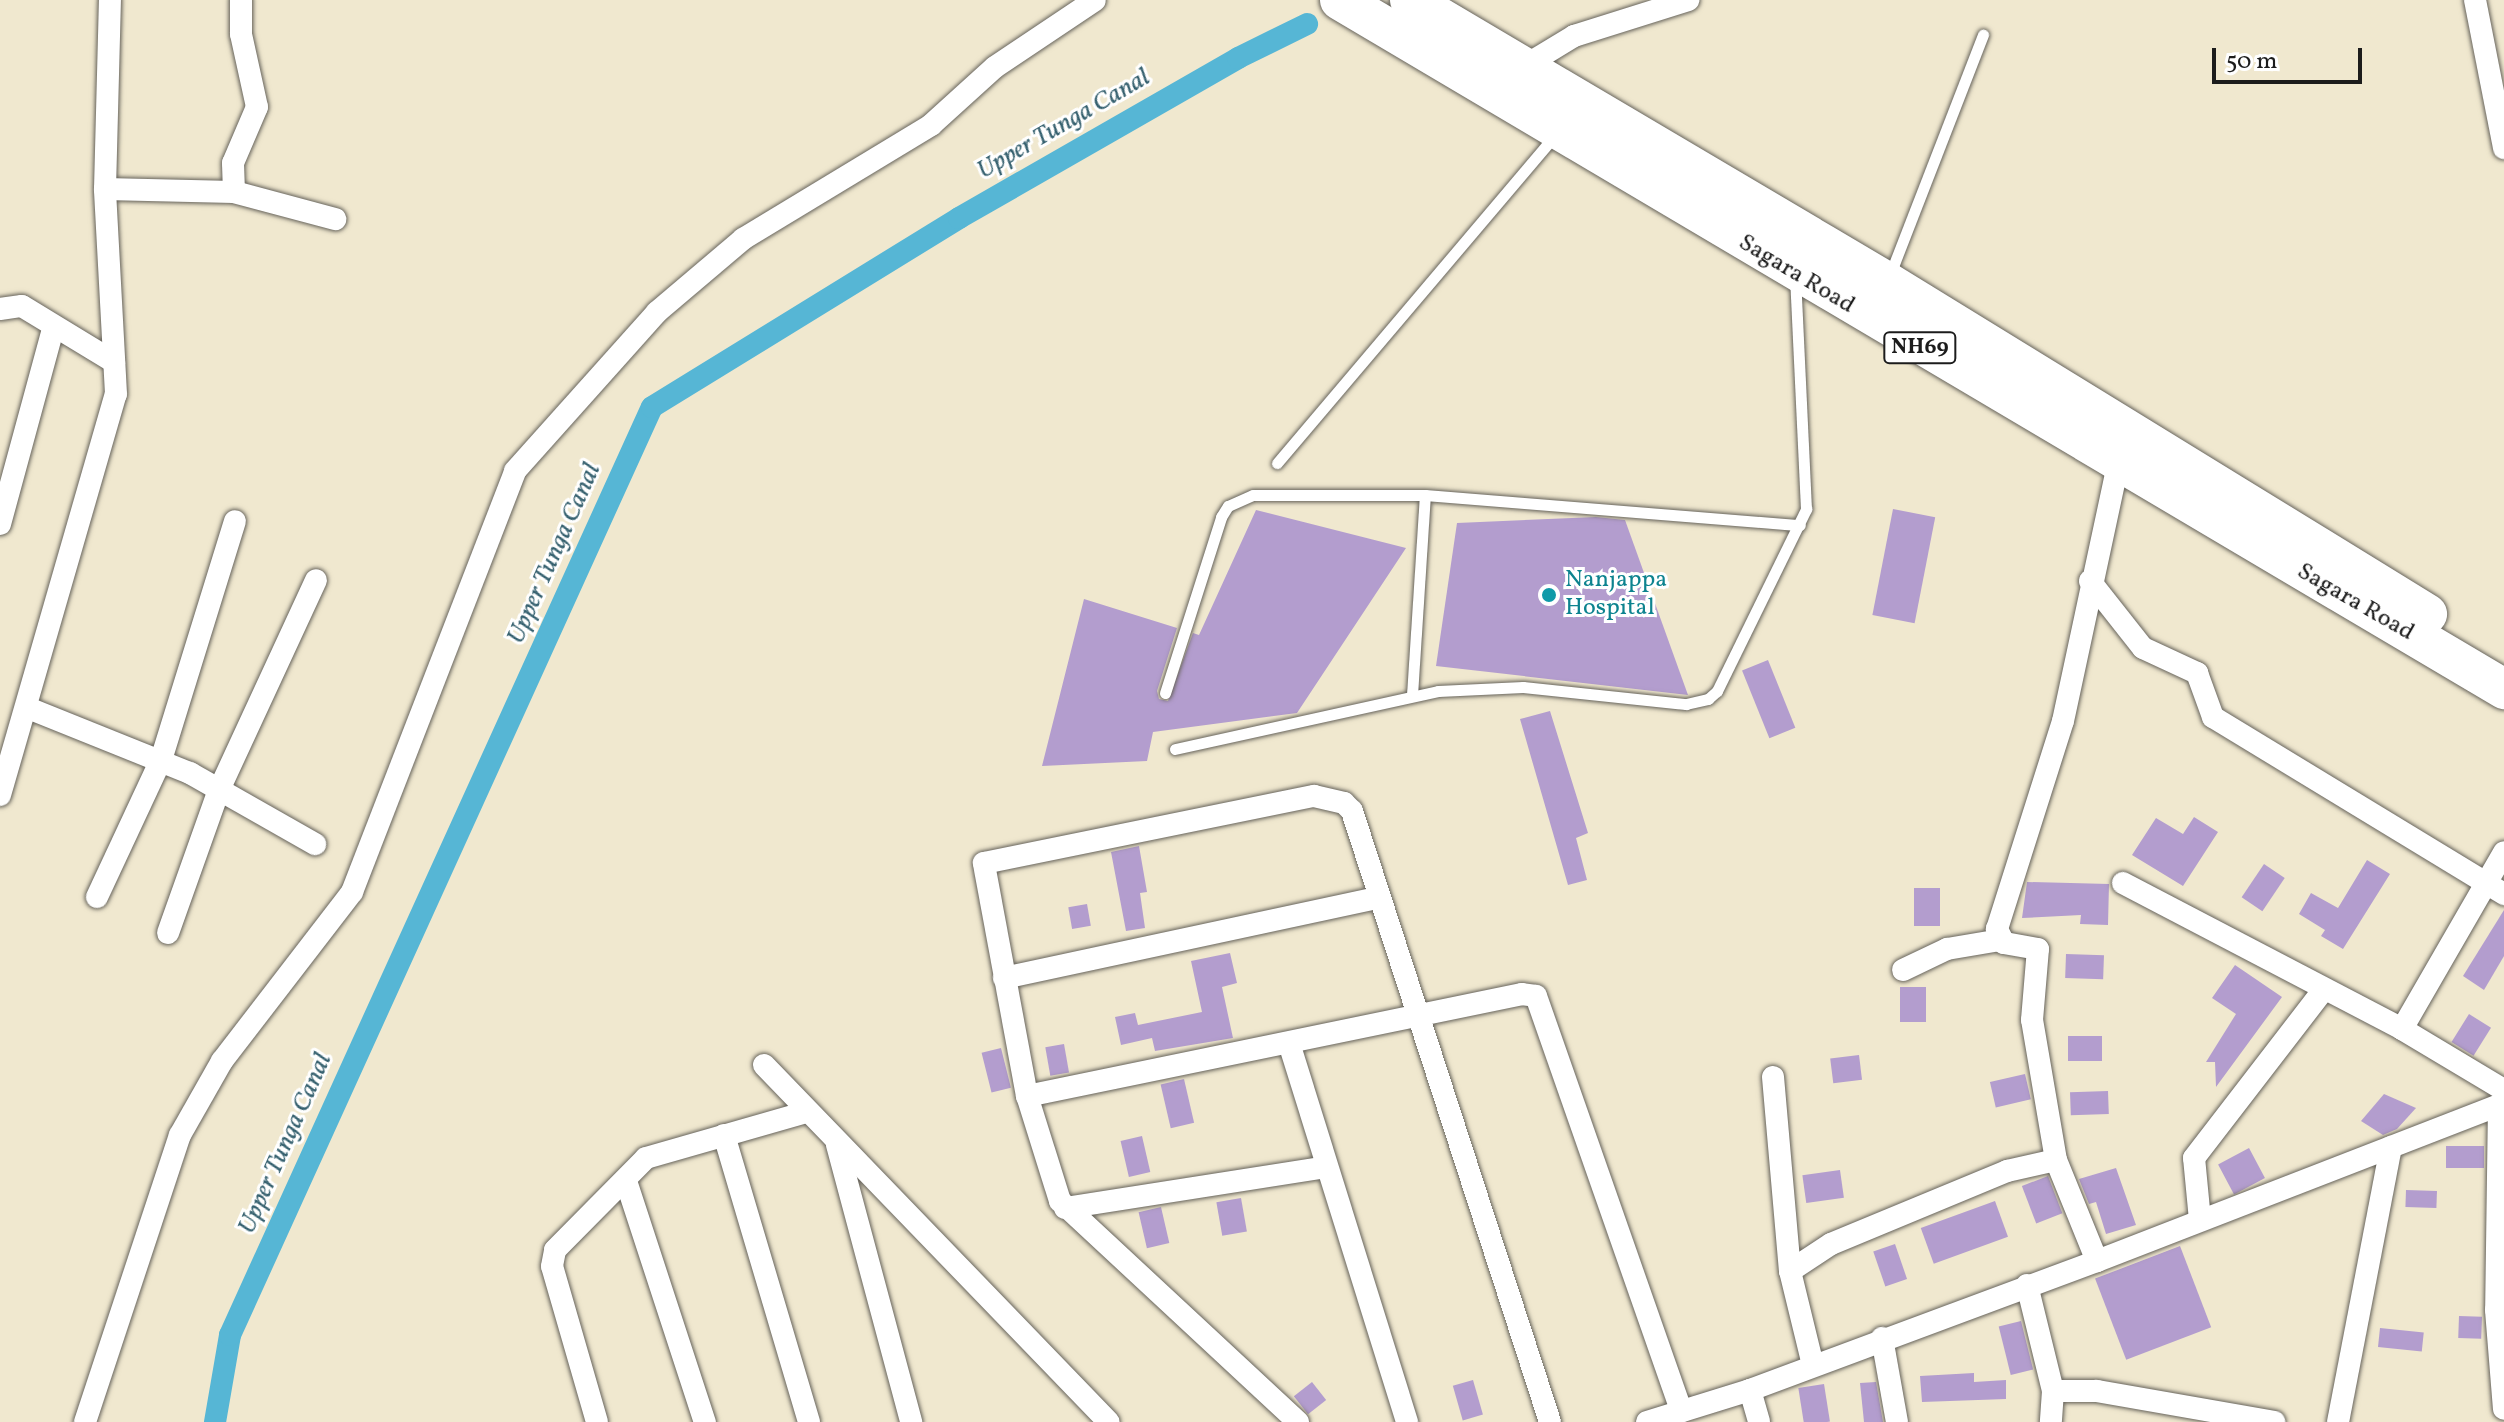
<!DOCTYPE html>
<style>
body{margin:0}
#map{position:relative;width:2504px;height:1422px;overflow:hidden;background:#f0e8cf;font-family:Vollkorn,serif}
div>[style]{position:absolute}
.canal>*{height:22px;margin:-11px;padding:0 11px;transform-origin:11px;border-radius:11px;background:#56b6d5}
.building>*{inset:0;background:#b39dce;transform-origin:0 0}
.roads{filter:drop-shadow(0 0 2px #66635b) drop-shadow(0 0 2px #66635b)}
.lane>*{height:11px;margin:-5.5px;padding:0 5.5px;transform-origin:5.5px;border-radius:5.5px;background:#fff}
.street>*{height:22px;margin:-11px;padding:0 11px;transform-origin:11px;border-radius:11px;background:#fff}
.highway>*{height:40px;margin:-20px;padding:0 20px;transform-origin:20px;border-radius:20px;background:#fff}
.dots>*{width:22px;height:22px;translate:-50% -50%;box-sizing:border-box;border:4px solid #fff;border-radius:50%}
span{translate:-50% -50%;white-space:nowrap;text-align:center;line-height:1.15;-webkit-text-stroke:6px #fff;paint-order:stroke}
.shield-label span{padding:2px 6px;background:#fff;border:2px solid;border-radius:6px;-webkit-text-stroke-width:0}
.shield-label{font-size:22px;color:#1c1c1c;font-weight:700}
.street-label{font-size:24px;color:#1c1c1c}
.culture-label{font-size:24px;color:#0d838f}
.left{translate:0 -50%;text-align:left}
.water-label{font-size:26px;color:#36616f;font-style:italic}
.scale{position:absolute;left:2212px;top:48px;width:150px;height:36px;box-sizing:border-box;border:4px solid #1c1c1c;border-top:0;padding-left:10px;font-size:24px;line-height:28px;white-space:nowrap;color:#1c1c1c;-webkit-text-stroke:6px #fff;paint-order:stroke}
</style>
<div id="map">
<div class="canal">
<div style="left:215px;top:1422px;width:88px;rotate:-80.2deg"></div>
<div style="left:230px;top:1335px;width:1019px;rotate:-65.55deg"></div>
<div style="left:652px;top:407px;width:361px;rotate:-31.6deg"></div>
<div style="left:959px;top:218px;width:322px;rotate:-29.8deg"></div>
<div style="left:1238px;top:58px;width:77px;rotate:-26.2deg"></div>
</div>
<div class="building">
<div style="left:1893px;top:509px;width:43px;height:108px;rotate:11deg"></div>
<div style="clip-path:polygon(1256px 510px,1406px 548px,1297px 713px,1153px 732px,1147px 761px,1042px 766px,1084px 599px,1177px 628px,1157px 691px,1159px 699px,1168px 701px,1193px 633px,1199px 635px)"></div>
<div style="clip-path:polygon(1596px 517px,1625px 520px,1688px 695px,1436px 666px,1457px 523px)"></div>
<div style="left:1768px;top:660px;width:73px;height:28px;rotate:68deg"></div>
<div style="clip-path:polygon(1550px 711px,1588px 833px,1576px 838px,1587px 880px,1568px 885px,1520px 719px)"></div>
<div style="clip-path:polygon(2194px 817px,2218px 832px,2183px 886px,2132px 855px,2156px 818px,2183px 834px)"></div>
<div style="clip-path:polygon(1139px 846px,1147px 892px,1140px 893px,1145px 928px,1126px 931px,1111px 852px)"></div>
<div style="clip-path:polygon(2367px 860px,2390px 874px,2343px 949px,2321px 936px,2325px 930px,2299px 914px,2311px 893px,2338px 908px)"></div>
<div style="left:2264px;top:864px;width:25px;height:40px;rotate:34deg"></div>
<div style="clip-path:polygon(2027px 882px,2109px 884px,2108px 925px,2080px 924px,2081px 915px,2022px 918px)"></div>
<div style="left:1914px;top:888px;width:26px;height:38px"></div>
<div style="left:1087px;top:904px;width:22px;height:19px;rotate:80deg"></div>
<div style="clip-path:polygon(2504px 910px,2504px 956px,2484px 990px,2463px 976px)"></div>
<div style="clip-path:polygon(1230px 953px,1237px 983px,1222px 987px,1233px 1038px,1155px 1051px,1152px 1038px,1121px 1045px,1115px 1017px,1135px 1013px,1138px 1025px,1202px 1012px,1191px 961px)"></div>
<div style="left:2066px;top:954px;width:38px;height:24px;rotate:2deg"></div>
<div style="clip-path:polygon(2235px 965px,2282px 997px,2216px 1087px,2215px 1062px,2206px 1062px,2236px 1014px,2212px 998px)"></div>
<div style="left:1926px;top:987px;width:35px;height:26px;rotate:90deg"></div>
<div style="left:2469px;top:1014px;width:26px;height:33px;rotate:32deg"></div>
<div style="left:2068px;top:1036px;width:34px;height:25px"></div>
<div style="left:1064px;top:1044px;width:29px;height:19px;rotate:80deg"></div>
<div style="left:1001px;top:1048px;width:41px;height:20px;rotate:76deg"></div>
<div style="left:1859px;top:1055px;width:25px;height:29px;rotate:83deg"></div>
<div style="left:2025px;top:1074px;width:26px;height:36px;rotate:77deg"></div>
<div style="left:1184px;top:1079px;width:45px;height:24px;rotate:77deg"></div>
<div style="left:2108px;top:1091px;width:23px;height:38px;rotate:88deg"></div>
<div style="clip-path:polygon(2384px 1094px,2416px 1108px,2397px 1129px,2383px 1135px,2361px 1121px)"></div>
<div style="left:1142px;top:1136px;width:37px;height:22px;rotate:77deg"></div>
<div style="left:2484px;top:1146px;width:22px;height:38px;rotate:90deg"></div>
<div style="left:2249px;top:1148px;width:34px;height:35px;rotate:62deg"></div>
<div style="clip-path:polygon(2116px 1168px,2136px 1225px,2106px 1234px,2096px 1202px,2089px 1204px,2079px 1179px)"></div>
<div style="left:1840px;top:1170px;width:28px;height:38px;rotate:82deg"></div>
<div style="left:2048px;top:1176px;width:40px;height:28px;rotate:69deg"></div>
<div style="left:2406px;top:1190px;width:31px;height:17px;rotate:2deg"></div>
<div style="left:1241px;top:1198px;width:34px;height:25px;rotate:80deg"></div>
<div style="left:1995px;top:1201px;width:38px;height:79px;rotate:70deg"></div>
<div style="left:1161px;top:1207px;width:37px;height:23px;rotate:77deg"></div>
<div style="left:1895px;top:1244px;width:37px;height:23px;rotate:71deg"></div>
<div style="left:2180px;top:1246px;width:87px;height:91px;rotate:69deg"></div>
<div style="left:2459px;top:1316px;width:23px;height:22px;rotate:2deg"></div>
<div style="left:2021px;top:1321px;width:50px;height:23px;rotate:76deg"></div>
<div style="left:2380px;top:1328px;width:44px;height:19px;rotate:6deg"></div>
<div style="clip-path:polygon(1974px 1373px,1974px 1382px,2006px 1380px,2006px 1399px,1922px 1402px,1920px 1376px)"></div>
<div style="left:1473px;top:1380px;width:36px;height:21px;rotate:74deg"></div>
<div style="left:1312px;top:1382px;width:23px;height:23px;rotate:52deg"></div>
<div style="clip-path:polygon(1876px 1382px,1883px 1422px,1864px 1422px,1860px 1383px)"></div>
<div style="left:1824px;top:1384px;width:38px;height:26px;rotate:81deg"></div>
</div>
<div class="roads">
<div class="lane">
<div style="left:1889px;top:277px;width:260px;rotate:-68.8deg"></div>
<div style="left:1277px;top:463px;width:431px;rotate:-49.7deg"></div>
<div style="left:1165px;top:693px;width:185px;rotate:-72.3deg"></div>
<div style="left:1221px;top:517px;width:13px;rotate:-58deg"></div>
<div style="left:1228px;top:506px;width:27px;rotate:-24deg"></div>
<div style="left:1253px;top:495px;width:172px"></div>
<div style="left:1425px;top:495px;width:376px;rotate:4.6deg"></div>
<div style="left:1412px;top:695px;width:200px;rotate:-86.3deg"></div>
<div style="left:1175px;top:749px;width:269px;rotate:-12.4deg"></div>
<div style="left:1438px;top:691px;width:85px;rotate:-2.7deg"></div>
<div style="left:1523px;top:687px;width:164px;rotate:6deg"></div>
<div style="left:1686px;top:704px;width:23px;rotate:-13deg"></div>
<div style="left:1708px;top:699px;width:12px;rotate:-42deg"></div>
<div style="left:1717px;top:691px;width:203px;rotate:-63.9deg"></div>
<div style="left:1806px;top:509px;width:231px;rotate:-92.7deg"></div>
</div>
<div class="street">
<div style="left:2475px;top:0;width:151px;rotate:78.9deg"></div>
<div style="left:1523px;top:67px;width:60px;rotate:-31.3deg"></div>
<div style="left:1574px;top:36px;width:120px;rotate:-17.5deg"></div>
<div style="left:105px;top:189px;width:129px;rotate:1.3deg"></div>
<div style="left:234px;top:192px;width:105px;rotate:15deg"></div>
<div style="left:234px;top:192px;width:29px;rotate:-92deg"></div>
<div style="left:233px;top:163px;width:61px;rotate:-66.8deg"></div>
<div style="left:257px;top:107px;width:75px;rotate:-102.4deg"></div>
<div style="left:241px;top:34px;width:34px;rotate:-90deg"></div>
<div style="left:0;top:309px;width:22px;rotate:-8deg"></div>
<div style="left:22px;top:306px;width:108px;rotate:31.3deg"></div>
<div style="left:0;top:524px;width:202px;rotate:-74.8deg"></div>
<div style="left:2090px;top:581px;width:85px;rotate:51.7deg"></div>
<div style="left:2143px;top:648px;width:60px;rotate:24.8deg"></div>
<div style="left:2197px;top:673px;width:47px;rotate:70deg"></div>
<div style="left:2213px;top:717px;width:341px;rotate:31.3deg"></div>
<div style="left:28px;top:708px;width:175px;rotate:21.9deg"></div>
<div style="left:190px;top:773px;width:144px;rotate:29.6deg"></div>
<div style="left:0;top:795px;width:417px;rotate:-73.9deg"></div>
<div style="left:116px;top:394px;width:205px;rotate:-93.1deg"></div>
<div style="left:105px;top:189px;width:189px;rotate:-88.5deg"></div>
<div style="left:2123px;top:883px;width:315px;rotate:27.6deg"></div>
<div style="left:2402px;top:1029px;width:119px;rotate:30.9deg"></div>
<div style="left:97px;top:897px;width:151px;rotate:-65deg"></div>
<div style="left:161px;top:760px;width:250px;rotate:-72.8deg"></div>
<div style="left:168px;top:933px;width:152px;rotate:-70.4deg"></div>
<div style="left:219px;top:790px;width:231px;rotate:-65.2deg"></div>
<div style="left:1903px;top:970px;width:49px;rotate:-25.5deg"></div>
<div style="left:1947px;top:949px;width:54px;rotate:-9.6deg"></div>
<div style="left:1004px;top:978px;width:381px;rotate:-12.1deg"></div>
<div style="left:2402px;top:1029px;width:204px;rotate:-60deg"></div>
<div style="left:1289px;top:1043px;width:397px;rotate:72.7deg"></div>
<div style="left:764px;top:1065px;width:496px;rotate:46deg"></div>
<div style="left:1773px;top:1077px;width:195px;rotate:85deg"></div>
<div style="left:1790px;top:1271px;width:97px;rotate:76.3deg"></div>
<div style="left:1027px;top:1096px;width:505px;rotate:-11.64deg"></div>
<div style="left:1522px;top:994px;width:14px;rotate:8deg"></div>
<div style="left:1536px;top:996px;width:440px;rotate:70.7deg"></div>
<div style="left:2499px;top:1105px;width:205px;rotate:90.8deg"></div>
<div style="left:2496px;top:1310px;width:99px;rotate:85.4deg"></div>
<div style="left:724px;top:1135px;width:299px;rotate:73.5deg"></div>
<div style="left:837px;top:1145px;width:287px;rotate:75deg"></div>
<div style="left:626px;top:1181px;width:254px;rotate:71.9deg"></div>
<div style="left:1065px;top:1208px;width:265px;rotate:-8.9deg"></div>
<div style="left:2200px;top:1220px;width:62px;rotate:-95.5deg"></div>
<div style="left:2194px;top:1158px;width:213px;rotate:-52.4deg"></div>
<div style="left:2097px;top:1261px;width:109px;rotate:-112.1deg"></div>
<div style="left:2056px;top:1160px;width:142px;rotate:-99.7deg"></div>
<div style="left:2032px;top:1020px;width:71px;rotate:-85.2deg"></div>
<div style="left:2038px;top:949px;width:35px;rotate:-170deg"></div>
<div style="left:2004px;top:943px;width:16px;rotate:-117deg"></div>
<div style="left:1997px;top:929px;width:218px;rotate:-72.4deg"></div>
<div style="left:2063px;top:721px;width:262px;rotate:-77.9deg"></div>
<div style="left:1790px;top:1271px;width:49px;rotate:-33.4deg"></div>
<div style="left:1831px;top:1244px;width:191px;rotate:-22.5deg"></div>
<div style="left:2007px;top:1171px;width:50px;rotate:-12.7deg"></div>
<div style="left:2027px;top:1285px;width:109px;rotate:76.2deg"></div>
<div style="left:2053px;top:1391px;width:31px;rotate:94deg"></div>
<div style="left:1882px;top:1338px;width:85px;rotate:79.9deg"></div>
<div style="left:1750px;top:1390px;width:33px;rotate:74deg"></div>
<div style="left:2053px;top:1391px;width:44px"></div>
<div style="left:2097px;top:1391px;width:180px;rotate:9.9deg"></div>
<div style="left:85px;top:1422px;width:302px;rotate:-71.7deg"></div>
<div style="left:180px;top:1135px;width:85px;rotate:-60.4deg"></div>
<div style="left:222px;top:1061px;width:213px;rotate:-52.4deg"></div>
<div style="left:352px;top:892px;width:451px;rotate:-68.8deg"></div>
<div style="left:515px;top:471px;width:213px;rotate:-48.2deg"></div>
<div style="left:657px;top:312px;width:113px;rotate:-40.3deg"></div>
<div style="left:743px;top:239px;width:220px;rotate:-31.2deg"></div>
<div style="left:931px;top:125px;width:86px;rotate:-42.2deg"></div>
<div style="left:995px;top:67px;width:120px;rotate:-33.8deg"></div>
<div style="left:597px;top:1422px;width:162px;rotate:-106.1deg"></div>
<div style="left:552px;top:1266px;width:16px;rotate:-79deg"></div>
<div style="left:555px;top:1250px;width:129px;rotate:-45.3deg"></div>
<div style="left:646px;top:1158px;width:166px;rotate:-16deg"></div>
<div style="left:1298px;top:1422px;width:325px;rotate:-137.1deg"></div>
<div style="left:1060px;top:1201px;width:110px;rotate:-107.4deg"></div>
<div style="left:1027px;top:1096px;width:237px;rotate:-100.5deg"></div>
<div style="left:984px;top:863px;width:337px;rotate:-11.5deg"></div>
<div style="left:1314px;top:796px;width:31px;rotate:13deg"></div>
<div style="left:1344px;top:803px;width:11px;rotate:45deg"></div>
<div style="left:1352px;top:811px;width:642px;rotate:72.04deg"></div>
<div style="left:1647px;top:1422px;width:108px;rotate:-17.3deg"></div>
<div style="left:1750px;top:1390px;width:370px;rotate:-20.4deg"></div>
<div style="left:2097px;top:1261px;width:437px;rotate:-21.2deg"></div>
<div style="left:2338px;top:1422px;width:280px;rotate:-79.1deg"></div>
</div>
<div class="highway">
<div style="left:1340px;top:0;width:1353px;rotate:30.62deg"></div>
<div style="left:1410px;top:0;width:554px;rotate:30.59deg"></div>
<div style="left:1887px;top:282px;width:634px;rotate:31.58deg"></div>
</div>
</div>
<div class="dots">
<div style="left:1549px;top:595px;background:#0f9aa8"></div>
</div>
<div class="shield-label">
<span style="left:1920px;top:348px">NH69</span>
</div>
<div class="street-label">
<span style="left:1796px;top:275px;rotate:31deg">Sagara Road</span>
<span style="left:2355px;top:603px;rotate:30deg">Sagara Road</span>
</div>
<div class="culture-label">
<span class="left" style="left:1565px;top:595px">Nanjappa<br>Hospital</span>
</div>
<div class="water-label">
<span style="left:1064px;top:125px;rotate:-30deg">Upper Tunga Canal</span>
<span style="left:555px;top:554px;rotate:-66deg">Upper Tunga Canal</span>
<span style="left:286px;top:1144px;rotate:-66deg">Upper Tunga Canal</span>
</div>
<div class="scale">50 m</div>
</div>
